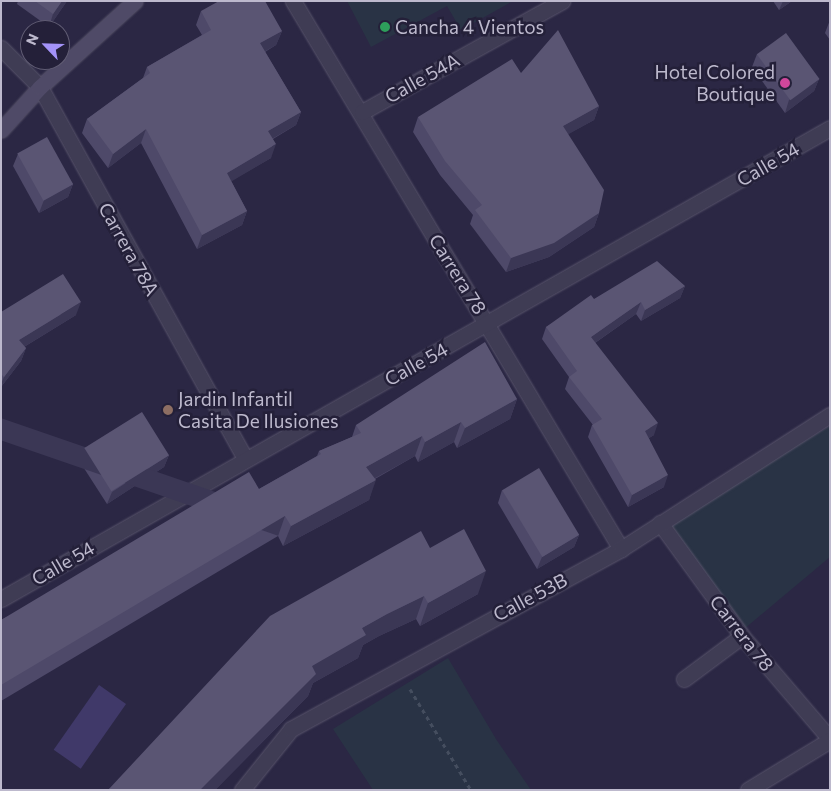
<!DOCTYPE html>
<style>
body{margin:0}
#map{position:relative;width:831px;height:791px;overflow:hidden;background:#2b2744;font-family:Commissioner,sans-serif}
div>[style]{position:absolute}
.green>*{inset:0;background:#293345}
.water>*{inset:0;background:#403969;transform-origin:0 0}
.path>*{height:3px;margin-top:-1.5px;transform-origin:0;background:repeating-linear-gradient(90deg,#454e5f 0 4px,transparent 0 8px)}
.roads{filter:drop-shadow(0 0 1px #58546b) drop-shadow(0 0 1px #58546b)}
.lane>*{height:15px;margin:-7.5px;padding:0 7.5px;transform-origin:7.5px;border-radius:7.5px;background:#3f3c54}
.street>*{height:15px;margin:-7.5px;padding:0 7.5px;transform-origin:7.5px;border-radius:7.5px;background:#3f3c54}
.secondary>*{height:15px;margin:-7.5px;padding:0 7.5px;transform-origin:7.5px;border-radius:7.5px;background:#4f4a67}
.wall>*{inset:0;background:#4e4969}
.shaded-wall>*{inset:0;background:#3b3755;transform-origin:0 0}
.building>*{inset:0;background:#5a5573;transform-origin:0 0}
.dots>*{width:14px;height:14px;translate:-50% -50%;box-sizing:border-box;border:2px solid #242039;border-radius:50%}
span{translate:-50% -50%;white-space:nowrap;text-align:center;line-height:1.15;-webkit-text-stroke:5px #242039;paint-order:stroke}
.poi-label{font-size:19px;color:#bdb9cd}
.left{translate:0 -50%;text-align:left}
.right{translate:-100% -50%;text-align:right}
.street-label{font-size:19px;color:#bdb9cd}
.frame{position:absolute;inset:0;border:2px solid #bdb9cd;pointer-events:none}
.north{position:absolute;left:20px;top:20px;width:50px;height:50px;box-sizing:border-box;background:#242039;border:1px solid #615d74;border-radius:50%;rotate:294deg;font-size:14px;font-weight:700;line-height:20px;text-align:center;color:#bdb9cd}
.north::after{content:'';display:block;margin:auto;width:18px;height:22px;background:#a493f9;clip-path:polygon(50% 0,100% 100%,50% 72%,0 100%)}
</style>
<div id="map">
<div class="green">
<div style="clip-path:polygon(347px 1px,513px 1px,461px 30px,447px 6px,371px 47px)"></div>
<div style="clip-path:polygon(830px 426px,830px 557px,744px 629px,664px 523px)"></div>
<div style="clip-path:polygon(448px 658px,496px 739px,531px 790px,373px 790px,333px 729px)"></div>
</div>
<div class="water">
<div style="left:99px;top:685px;width:33px;height:79px;rotate:35deg"></div>
</div>
<div class="path">
<div style="left:410px;top:689px;width:118px;rotate:58.9deg"></div>
</div>
<div class="roads">
<div class="lane">
<div style="left:684px;top:679px;width:72px;rotate:-36.6deg"></div>
</div>
<div class="street">
<div style="left:293px;top:1px;width:639px;rotate:59.1deg"></div>
<div style="left:1px;top:48px;width:55px;rotate:45deg"></div>
<div style="left:40px;top:87px;width:425px;rotate:61.1deg"></div>
<div style="left:362px;top:112px;width:229px;rotate:-29deg"></div>
<div style="left:660px;top:523px;width:140px;rotate:54deg"></div>
<div style="left:742px;top:636px;width:135px;rotate:49.5deg"></div>
<div style="left:1px;top:599px;width:953px;rotate:-29.6deg"></div>
<div style="left:242px;top:790px;width:78px;rotate:-51.2deg"></div>
<div style="left:291px;top:729px;width:376px;rotate:-28.6deg"></div>
<div style="left:621px;top:549px;width:248px;rotate:-32.7deg"></div>
<div style="left:748px;top:790px;width:96px;rotate:-31.4deg"></div>
</div>
<div class="secondary">
<div style="left:1px;top:130px;width:58px;rotate:-47.8deg"></div>
<div style="left:40px;top:87px;width:128px;rotate:-42.2deg"></div>
</div>
</div>
<div class="wall">
<div style="clip-path:polygon(18px 1px,67px 1px,49px 27px,17px 4px)"></div>
<div style="clip-path:polygon(773px 1px,792px 1px,779px 10px)"></div>
<div style="clip-path:polygon(201px 11px,282px 31px,276px 45px,265px 52px,301px 112px,296px 125px,273px 139px,271px 158px,231px 181px,247px 211px,242px 225px,197px 249px,141px 143px,108px 168px,82px 133px,87px 119px,143px 78px,147px 67px,202px 35px,196px 25px)"></div>
<div style="clip-path:polygon(830px 20px,830px 40px,825px 33px)"></div>
<div style="clip-path:polygon(757px 54px,819px 79px,814px 91px,785px 113px,752px 67px)"></div>
<div style="clip-path:polygon(599px 106px,594px 120px,568px 134px,599px 213px,594px 227px,549px 257px,506px 272px,470px 224px,473px 215px,440px 175px,413px 132px,418px 117px)"></div>
<div style="clip-path:polygon(18px 154px,73px 184px,68px 197px,39px 213px,13px 166px)"></div>
<div style="clip-path:polygon(685px 286px,680px 298px,641px 321px,636px 314px,595px 343px,654px 435px,649px 438px,664px 487px,628px 507px,588px 437px,592px 425px,593px 425px,565px 389px,569px 377px,542px 339px,546px 327px,594px 299px)"></div>
<div style="clip-path:polygon(1px 312px,76px 315px,24px 347px,26px 348px,21px 361px,1px 387px)"></div>
<div style="clip-path:polygon(517px 399px,510px 419px,457px 448px,454px 442px,418px 462px,415px 456px,375px 479px,369px 500px,283px 546px,278px 536px,1px 701px,1px 620px,259px 489px,317px 456px,319px 451px,352px 437px,356px 425px)"></div>
<div style="clip-path:polygon(85px 449px,169px 455px,164px 467px,107px 504px,80px 462px)"></div>
<div style="clip-path:polygon(502px 490px,579px 535px,574px 547px,537px 569px,498px 503px)"></div>
<div style="clip-path:polygon(430px 548px,478px 594px,420px 626px,416px 619px,379px 636px,363px 645px,358px 658px,313px 683px,308px 696px,215px 790px,108px 790px)"></div>
</div>
<div class="shaded-wall">
<div style="clip-path:polygon(62px 1px,67px 1px,49px 27px,53px 14px)"></div>
<div style="clip-path:polygon(783px 1px,792px 1px,779px 10px)"></div>
<div style="clip-path:polygon(282px 31px,276px 45px,255px 57px,260px 43px)"></div>
<div style="clip-path:polygon(819px 79px,814px 91px,785px 113px,789px 100px)"></div>
<div style="clip-path:polygon(599px 106px,594px 120px,558px 140px,563px 126px)"></div>
<div style="clip-path:polygon(301px 112px,296px 125px,263px 144px,268px 131px)"></div>
<div style="clip-path:polygon(146px 129px,141px 143px,108px 168px,113px 154px)"></div>
<div style="clip-path:polygon(276px 144px,271px 158px,222px 187px,227px 173px)"></div>
<div style="clip-path:polygon(73px 184px,68px 197px,39px 213px,44px 200px)"></div>
<div style="clip-path:polygon(247px 211px,242px 225px,197px 249px,202px 235px)"></div>
<div style="clip-path:polygon(599px 213px,594px 227px,549px 257px,506px 272px,511px 258px)"></div>
<div style="clip-path:polygon(685px 286px,680px 298px,641px 321px,645px 310px)"></div>
<div style="clip-path:polygon(81px 302px,76px 315px,14px 353px,19px 340px)"></div>
<div style="clip-path:polygon(641px 302px,636px 314px,586px 349px,591px 337px)"></div>
<div style="clip-path:polygon(26px 348px,21px 361px,1px 387px,1px 384px,4px 377px)"></div>
<div style="clip-path:polygon(517px 399px,510px 419px,457px 448px,465px 428px)"></div>
<div style="clip-path:polygon(461px 422px,454px 442px,418px 462px,425px 442px)"></div>
<div style="clip-path:polygon(658px 423px,654px 435px,641px 443px,645px 431px)"></div>
<div style="clip-path:polygon(422px 436px,415px 456px,359px 487px,366px 467px)"></div>
<div style="clip-path:polygon(169px 455px,164px 467px,107px 504px,112px 492px)"></div>
<div style="clip-path:polygon(668px 475px,664px 487px,628px 507px,632px 495px)"></div>
<div style="clip-path:polygon(376px 480px,369px 500px,283px 546px,291px 526px)"></div>
<div style="left:285px;top:516px;width:21px;height:330px;rotate:109deg"></div>
<div style="clip-path:polygon(579px 535px,574px 547px,537px 569px,542px 557px)"></div>
<div style="clip-path:polygon(486px 571px,478px 594px,420px 626px,428px 603px)"></div>
<div style="clip-path:polygon(424px 596px,416px 619px,379px 636px,363px 645px,358px 658px,313px 683px,308px 696px,215px 790px,200px 790px,312px 666px,362px 628px,387px 614px)"></div>
</div>
<div class="building">
<div style="clip-path:polygon(35px 1px,62px 1px,53px 14px)"></div>
<div style="clip-path:polygon(219px 1px,265px 1px,282px 31px,260px 43px,301px 112px,268px 131px,276px 144px,227px 173px,247px 211px,202px 235px,146px 129px,113px 154px,87px 119px,150px 73px,147px 67px,211px 30px,201px 11px)"></div>
<div style="clip-path:polygon(558px 30px,599px 106px,563px 126px,604px 190px,599px 213px,554px 243px,511px 258px,475px 210px,482px 205px,445px 161px,418px 117px,512px 59px,521px 73px)"></div>
<div style="left:786px;top:33px;width:57px;height:36px;rotate:54deg"></div>
<div style="left:47px;top:137px;width:54px;height:34px;rotate:61deg"></div>
<div style="clip-path:polygon(657px 261px,685px 286px,645px 310px,641px 302px,591px 337px,658px 423px,645px 431px,668px 475px,632px 495px,592px 425px,602px 419px,569px 377px,577px 371px,546px 327px,591px 295px,594px 299px)"></div>
<div style="clip-path:polygon(63px 274px,81px 302px,19px 340px,26px 348px,4px 377px,1px 374px,1px 312px)"></div>
<div style="clip-path:polygon(485px 342px,517px 399px,465px 428px,461px 422px,425px 442px,422px 436px,366px 467px,376px 480px,291px 526px,285px 516px,1px 685px,1px 620px,249px 472px,259px 489px,321px 454px,319px 451px,361px 433px,356px 425px)"></div>
<div style="left:142px;top:412px;width:51px;height:68px;rotate:58deg"></div>
<div style="left:539px;top:468px;width:78px;height:43px;rotate:59deg"></div>
<div style="clip-path:polygon(464px 529px,486px 571px,428px 603px,424px 596px,387px 614px,362px 628px,366px 635px,312px 666px,316px 674px,200px 790px,108px 790px,270px 616px,421px 531px,430px 548px)"></div>
</div>
<div class="dots">
<div style="left:385px;top:27px;background:#2e9e5b"></div>
<div style="left:785px;top:83px;background:#d1479c"></div>
<div style="left:168px;top:410px;background:#8d6e63"></div>
</div>
<div class="poi-label">
<span class="left" style="left:395px;top:27px">Cancha 4 Vientos</span>
<span class="right" style="left:775px;top:83px">Hotel Colored<br>Boutique</span>
<span class="left" style="left:178px;top:410px">Jardin Infantil<br>Casita De Ilusiones</span>
</div>
<div class="street-label">
<span style="left:422px;top:78px;rotate:-29deg">Calle 54A</span>
<span style="left:768px;top:164px;rotate:-30deg">Calle 54</span>
<span style="left:129px;top:249px;rotate:61deg">Carrera 78A</span>
<span style="left:458px;top:274px;rotate:58deg">Carrera 78</span>
<span style="left:416px;top:364px;rotate:-29deg">Calle 54</span>
<span style="left:63px;top:563px;rotate:-30deg">Calle 54</span>
<span style="left:530px;top:597px;rotate:-28deg">Calle 53B</span>
<span style="left:742px;top:633px;rotate:52deg">Carrera 78</span>
</div>
<div class="frame"></div>
<div class="north">N</div>
</div>
